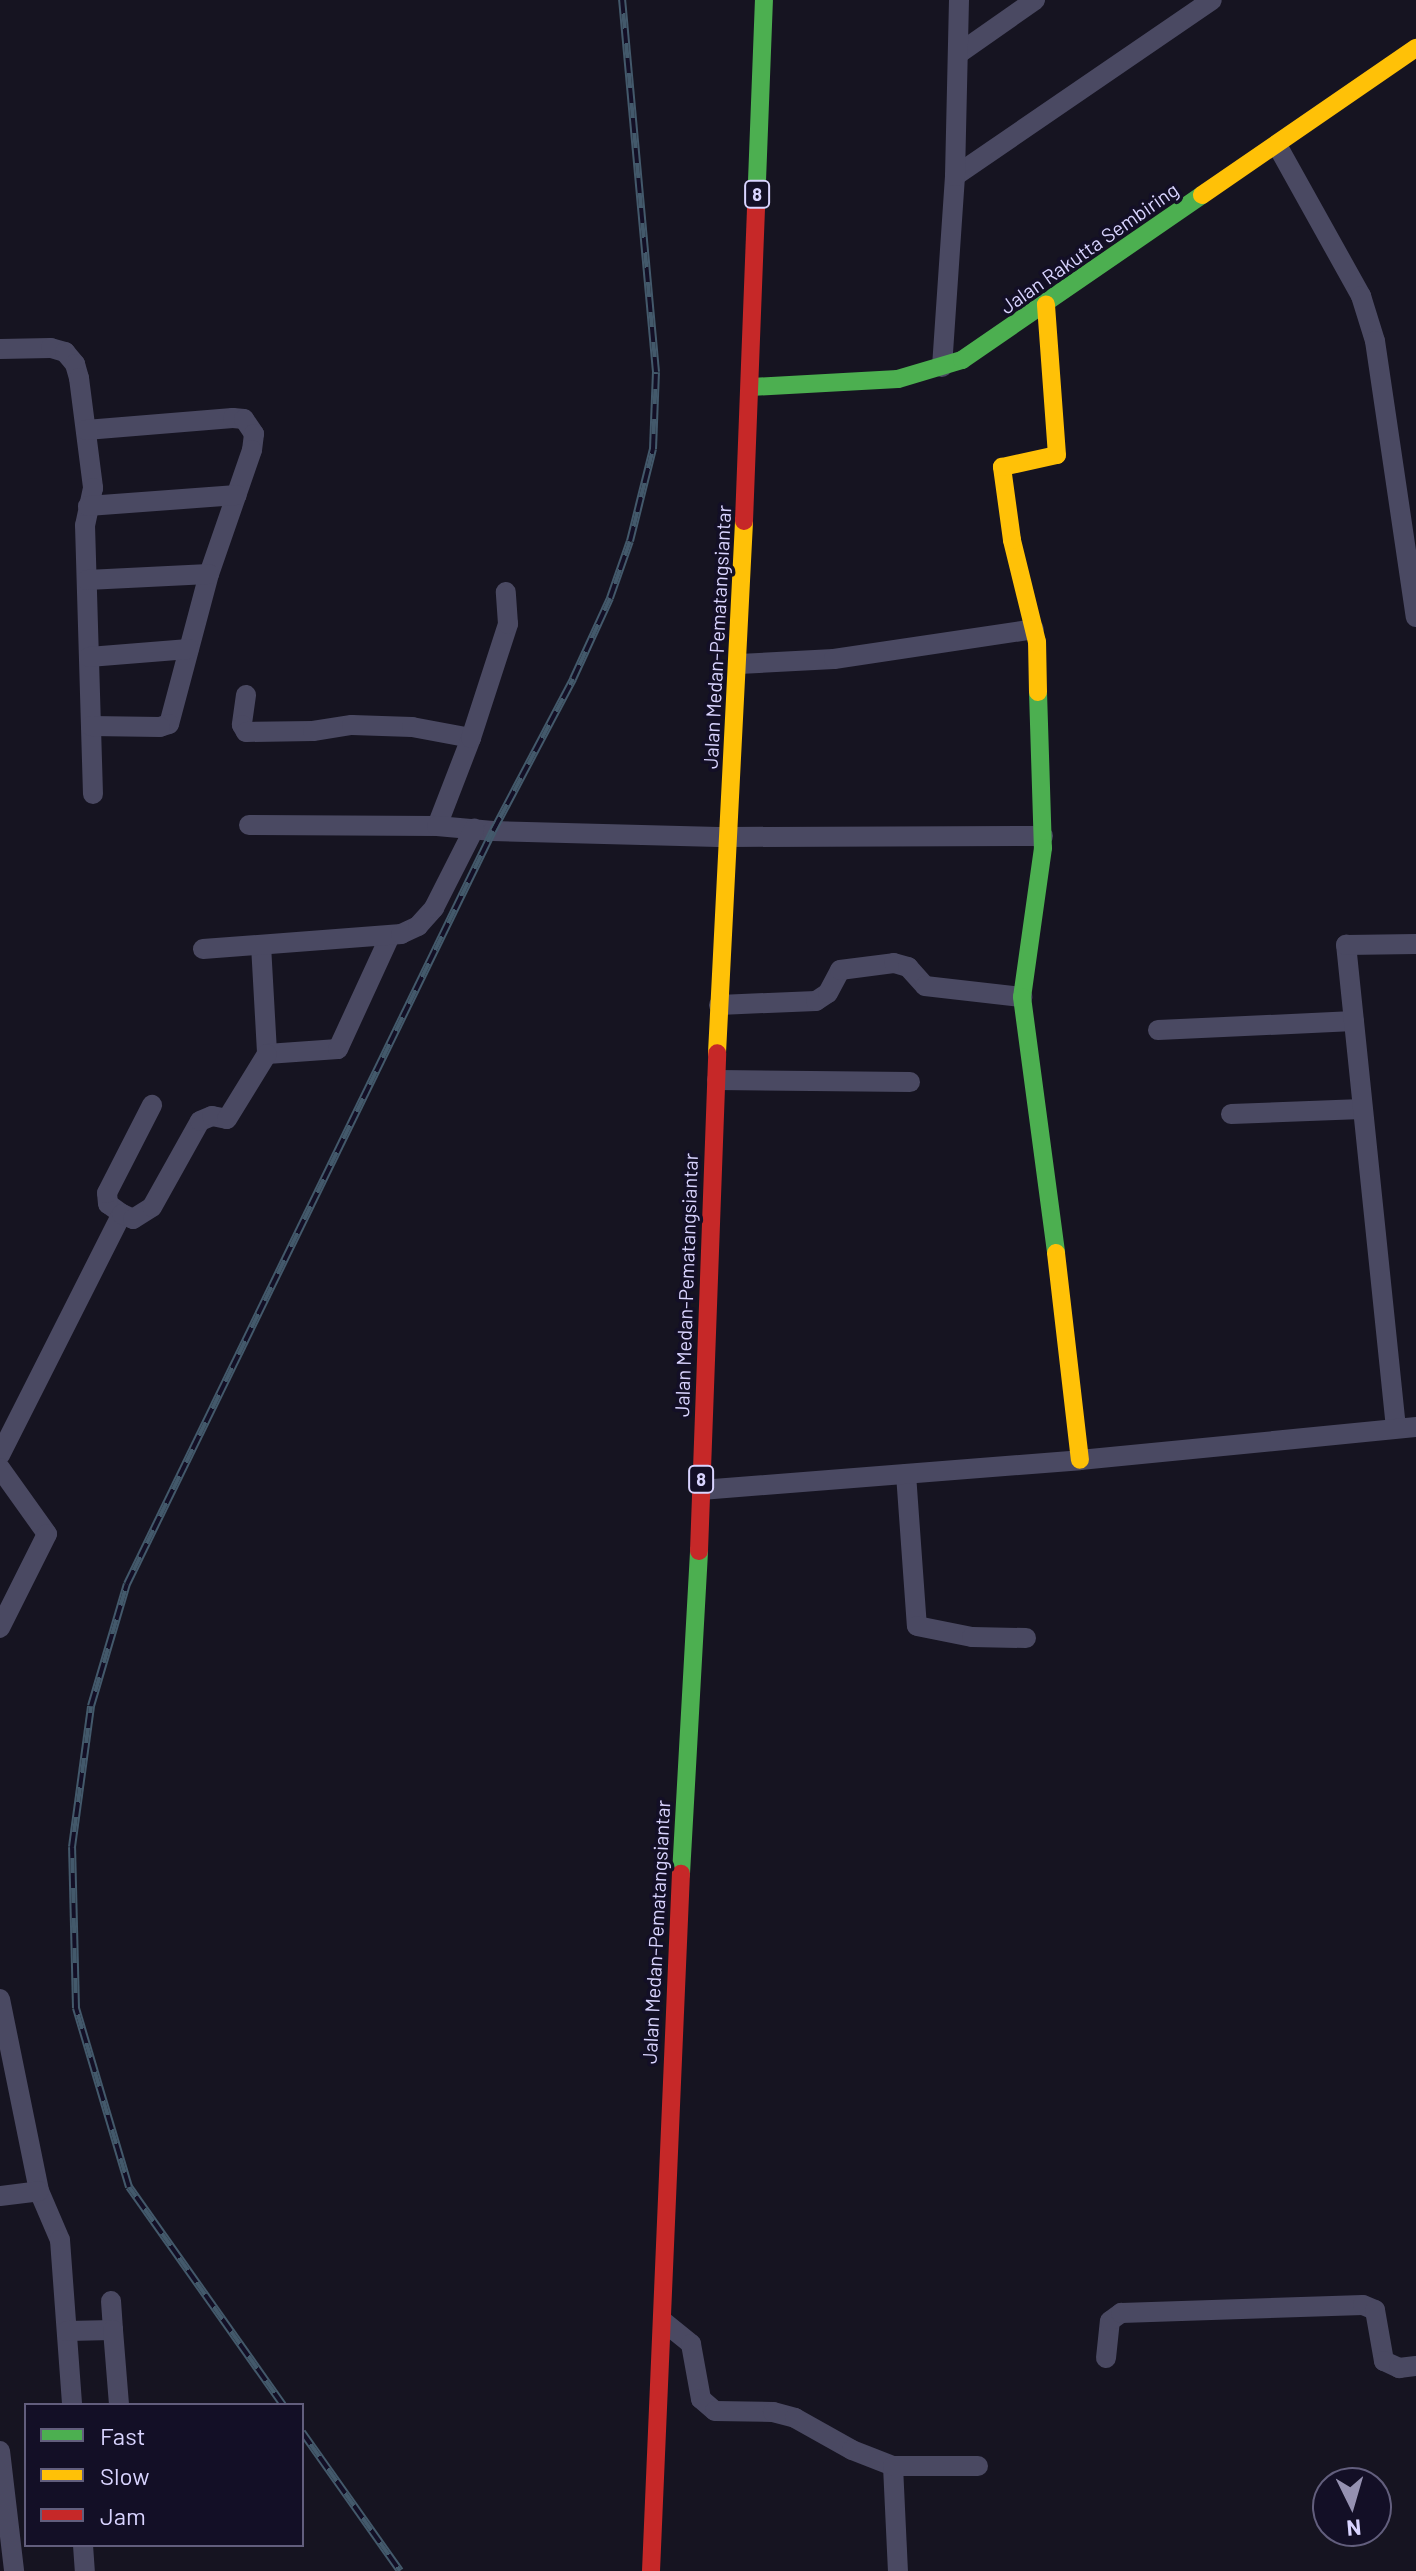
<!DOCTYPE html>
<style>
body{margin:0}
#map{position:relative;width:1416px;height:2571px;overflow:hidden;background:#161421;font-family:Barlow,sans-serif}
div>[style]{position:absolute}
.street>*{height:20px;margin:-10px;padding:0 10px;transform-origin:10px;border-radius:10px;background:#4a4962}
.fast>*{height:18px;margin:-9px;padding:0 9px;transform-origin:9px;border-radius:9px;background:#4caf50}
.slow>*{height:18px;margin:-9px;padding:0 9px;transform-origin:9px;border-radius:9px;background:#ffc107}
.jam>*{height:18px;margin:-9px;padding:0 9px;transform-origin:9px;border-radius:9px;background:#c62828}
.rail>*{height:8px;margin-top:-4px;transform-origin:0;background:repeating-linear-gradient(90deg,#130f26 0 15px,#43596b 0 30px);box-sizing:border-box;border-block:2px solid #43596b}
span{translate:-50% -50%;white-space:nowrap;text-align:center;line-height:1.15;-webkit-text-stroke:7px #130f26;paint-order:stroke}
.shield-label span{padding:2px 6px;background:#130f26;border:2px solid;border-radius:6px;-webkit-text-stroke-width:0}
.shield-label{font-size:18px;color:#d9d4ff;font-weight:700}
.street-label{font-size:20px;color:#d9d4ff}
.legend{position:absolute;left:24px;top:2403px;width:280px;height:144px;box-sizing:border-box;background:#130f26;border:2px solid #625e7d;margin:0;padding:10px 14px;list-style:none;font-size:24px;color:#d9d4ff}
.legend li{display:flex;align-items:center;gap:16px;height:40px}
.legend b{width:40px;border:2px solid #625e7d}
.north{position:absolute;left:1312px;top:2467px;width:80px;height:80px;box-sizing:border-box;background:#130f26;border:2px solid #625e7d;border-radius:50%;rotate:175deg;font-size:22px;font-weight:700;line-height:32px;text-align:center;color:#d9d4ff}
.north::after{content:'';display:block;margin:auto;width:28px;height:36px;background:#9591b1;clip-path:polygon(50% 0,100% 100%,50% 72%,0 100%)}
</style>
<div id="map">
<div class="street">
<div style="left:958px;top:54px;width:94px;rotate:-35deg"></div>
<div style="left:1277px;top:145px;width:173px;rotate:60.9deg"></div>
<div style="left:1361px;top:296px;width:47px;rotate:72.7deg"></div>
<div style="left:1375px;top:341px;width:279px;rotate:81.6deg"></div>
<div style="left:955px;top:176px;width:311px;rotate:-34.4deg"></div>
<div style="left:0;top:349px;width:51px;rotate:-1.1deg"></div>
<div style="left:51px;top:348px;width:15px;rotate:16deg"></div>
<div style="left:65px;top:352px;width:16px;rotate:50deg"></div>
<div style="left:75px;top:364px;width:15px;rotate:74deg"></div>
<div style="left:79px;top:378px;width:111px;rotate:82.7deg"></div>
<div style="left:93px;top:488px;width:38px;rotate:102deg"></div>
<div style="left:85px;top:525px;width:269px;rotate:88.3deg"></div>
<div style="left:942px;top:367px;width:191px;rotate:-86.1deg"></div>
<div style="left:955px;top:176px;width:176px;rotate:-88.7deg"></div>
<div style="left:86px;top:430px;width:147px;rotate:-4.7deg"></div>
<div style="left:233px;top:418px;width:11px;rotate:5deg"></div>
<div style="left:244px;top:419px;width:18px;rotate:56deg"></div>
<div style="left:254px;top:434px;width:16px;rotate:97deg"></div>
<div style="left:252px;top:450px;width:131px;rotate:109.1deg"></div>
<div style="left:209px;top:574px;width:155px;rotate:104.9deg"></div>
<div style="left:169px;top:724px;width:9px;rotate:162deg"></div>
<div style="left:160px;top:727px;width:69px;rotate:-179.2deg"></div>
<div style="left:88px;top:506px;width:149px;rotate:-4.2deg"></div>
<div style="left:87px;top:580px;width:122px;rotate:-2.8deg"></div>
<div style="left:89px;top:657px;width:100px;rotate:-4.6deg"></div>
<div style="left:739px;top:664px;width:95px;rotate:-3deg"></div>
<div style="left:834px;top:659px;width:202px;rotate:-8.5deg"></div>
<div style="left:246px;top:695px;width:30px;rotate:98deg"></div>
<div style="left:242px;top:725px;width:8px;rotate:60deg"></div>
<div style="left:246px;top:732px;width:67px;rotate:-0.9deg"></div>
<div style="left:313px;top:731px;width:39px;rotate:-9deg"></div>
<div style="left:352px;top:725px;width:60px;rotate:1.9deg"></div>
<div style="left:412px;top:727px;width:60px;rotate:10.6deg"></div>
<div style="left:471px;top:738px;width:94px;rotate:111.1deg"></div>
<div style="left:471px;top:738px;width:120px;rotate:-72deg"></div>
<div style="left:508px;top:624px;width:32px;rotate:-94deg"></div>
<div style="left:249px;top:825px;width:188px;rotate:0.3deg"></div>
<div style="left:437px;top:826px;width:56px;rotate:5.1deg"></div>
<div style="left:493px;top:831px;width:235px;rotate:1.5deg"></div>
<div style="left:728px;top:837px;width:315px;rotate:-0.2deg"></div>
<div style="left:261px;top:945px;width:109px;rotate:86.8deg"></div>
<div style="left:267px;top:1054px;width:71px;rotate:-4deg"></div>
<div style="left:338px;top:1049px;width:124px;rotate:-65.3deg"></div>
<div style="left:203px;top:949px;width:199px;rotate:-4.3deg"></div>
<div style="left:401px;top:934px;width:19px;rotate:-25deg"></div>
<div style="left:418px;top:926px;width:24px;rotate:-48deg"></div>
<div style="left:434px;top:908px;width:89px;rotate:-63.1deg"></div>
<div style="left:719px;top:1005px;width:97px;rotate:-2.4deg"></div>
<div style="left:816px;top:1001px;width:14px;rotate:-34deg"></div>
<div style="left:828px;top:993px;width:26px;rotate:-62deg"></div>
<div style="left:840px;top:970px;width:54px;rotate:-7.4deg"></div>
<div style="left:894px;top:963px;width:15px;rotate:16deg"></div>
<div style="left:908px;top:967px;width:25px;rotate:48deg"></div>
<div style="left:925px;top:986px;width:98px;rotate:6.5deg"></div>
<div style="left:1158px;top:1030px;width:196px;rotate:-2.6deg"></div>
<div style="left:717px;top:1080px;width:193px;rotate:0.6deg"></div>
<div style="left:1231px;top:1114px;width:131px;rotate:-2.2deg"></div>
<div style="left:122px;top:1214px;width:17px;rotate:-144deg"></div>
<div style="left:108px;top:1204px;width:11px;rotate:-95deg"></div>
<div style="left:107px;top:1193px;width:99px;rotate:-62.9deg"></div>
<div style="left:1396px;top:1428px;width:486px;rotate:-95.9deg"></div>
<div style="left:1346px;top:945px;width:70px;rotate:-0.8deg"></div>
<div style="left:0;top:1455px;width:270px;rotate:-63.2deg"></div>
<div style="left:122px;top:1214px;width:12px;rotate:24deg"></div>
<div style="left:133px;top:1219px;width:22px;rotate:-32deg"></div>
<div style="left:152px;top:1207px;width:98px;rotate:-60.8deg"></div>
<div style="left:200px;top:1121px;width:13px;rotate:-23deg"></div>
<div style="left:212px;top:1116px;width:15px;rotate:11deg"></div>
<div style="left:227px;top:1119px;width:76px;rotate:-58.4deg"></div>
<div style="left:0;top:1468px;width:81px;rotate:54.5deg"></div>
<div style="left:47px;top:1534px;width:105px;rotate:116.6deg"></div>
<div style="left:906px;top:1474px;width:152px;rotate:85.9deg"></div>
<div style="left:917px;top:1626px;width:56px;rotate:11.3deg"></div>
<div style="left:972px;top:1637px;width:54px;rotate:1.1deg"></div>
<div style="left:701px;top:1490px;width:380px;rotate:-4.5deg"></div>
<div style="left:1080px;top:1460px;width:338px;rotate:-5.6deg"></div>
<div style="left:0;top:1999px;width:196px;rotate:78.5deg"></div>
<div style="left:39px;top:2191px;width:53px;rotate:66.8deg"></div>
<div style="left:60px;top:2240px;width:165px;rotate:85.8deg"></div>
<div style="left:0;top:2196px;width:39px;rotate:-7deg"></div>
<div style="left:111px;top:2301px;width:29px;rotate:86deg"></div>
<div style="left:664px;top:2322px;width:35px;rotate:39deg"></div>
<div style="left:691px;top:2344px;width:56px;rotate:79.7deg"></div>
<div style="left:701px;top:2399px;width:18px;rotate:41deg"></div>
<div style="left:715px;top:2411px;width:58px;rotate:1deg"></div>
<div style="left:773px;top:2412px;width:23px;rotate:15deg"></div>
<div style="left:795px;top:2418px;width:65px;rotate:29.3deg"></div>
<div style="left:852px;top:2450px;width:44px;rotate:21.3deg"></div>
<div style="left:893px;top:2466px;width:105px;rotate:87.3deg"></div>
<div style="left:67px;top:2331px;width:46px;rotate:-1.2deg"></div>
<div style="left:113px;top:2330px;width:75px;rotate:85.4deg"></div>
<div style="left:1106px;top:2358px;width:37px;rotate:-84deg"></div>
<div style="left:1110px;top:2321px;width:14px;rotate:-36deg"></div>
<div style="left:1121px;top:2313px;width:242px;rotate:-1.9deg"></div>
<div style="left:1363px;top:2305px;width:13px;rotate:23deg"></div>
<div style="left:1375px;top:2310px;width:52px;rotate:80deg"></div>
<div style="left:1384px;top:2361px;width:17px;rotate:25deg"></div>
<div style="left:1399px;top:2368px;width:17px;rotate:-7deg"></div>
<div style="left:0;top:2451px;width:121px;rotate:83.3deg"></div>
<div style="left:893px;top:2466px;width:85px"></div>
<div style="left:83px;top:2545px;width:26px;rotate:86deg"></div>
</div>
<div class="fast">
<div style="left:756px;top:207px;width:207px;rotate:-87.8deg"></div>
<div style="left:751px;top:387px;width:147px;rotate:-3.1deg"></div>
<div style="left:898px;top:379px;width:67px;rotate:-16.5deg"></div>
<div style="left:962px;top:360px;width:291px;rotate:-34.5deg"></div>
<div style="left:1038px;top:692px;width:156px;rotate:88.2deg"></div>
<div style="left:1043px;top:848px;width:150px;rotate:98deg"></div>
<div style="left:1022px;top:997px;width:258px;rotate:82.4deg"></div>
<div style="left:681px;top:1874px;width:324px;rotate:-86.8deg"></div>
</div>
<div class="slow">
<div style="left:1202px;top:195px;width:260px;rotate:-34.5deg"></div>
<div style="left:1038px;top:692px;width:50px;rotate:-91.1deg"></div>
<div style="left:1037px;top:642px;width:105px;rotate:-103.8deg"></div>
<div style="left:1012px;top:540px;width:74px;rotate:-97.8deg"></div>
<div style="left:1002px;top:467px;width:56px;rotate:-12.3deg"></div>
<div style="left:1057px;top:455px;width:151px;rotate:-94.2deg"></div>
<div style="left:717px;top:1053px;width:533px;rotate:-87.09deg"></div>
<div style="left:1056px;top:1253px;width:208px;rotate:83.4deg"></div>
</div>
<div class="jam">
<div style="left:744px;top:521px;width:314px;rotate:-87.8deg"></div>
<div style="left:699px;top:1551px;width:498px;rotate:-87.9deg"></div>
<div style="left:651px;top:2571px;width:698px;rotate:-87.54deg"></div>
</div>
<div class="rail">
<div style="left:283px;top:2405px;width:267px;rotate:-125.2deg"></div>
<div style="left:129px;top:2187px;width:187px;rotate:-106.5deg"></div>
<div style="left:76px;top:2008px;width:161px;rotate:-91.4deg"></div>
<div style="left:72px;top:1847px;width:142px;rotate:-82.3deg"></div>
<div style="left:91px;top:1706px;width:127px;rotate:-73.6deg"></div>
<div style="left:127px;top:1584px;width:837px;rotate:-64.08deg"></div>
<div style="left:493px;top:831px;width:172px;rotate:-62.2deg"></div>
<div style="left:573px;top:679px;width:89px;rotate:-65.4deg"></div>
<div style="left:610px;top:598px;width:60px;rotate:-70.7deg"></div>
<div style="left:630px;top:541px;width:95px;rotate:-76deg"></div>
<div style="left:653px;top:449px;width:77px;rotate:-87.8deg"></div>
<div style="left:656px;top:372px;width:374px;rotate:-95.2deg"></div>
<div style="left:302px;top:2432px;width:170px;rotate:54.8deg"></div>
</div>
<div class="shield-label">
<span style="left:757px;top:194px">8</span>
<span style="left:701px;top:1479px">8</span>
</div>
<div class="street-label">
<span style="left:1089px;top:248px;rotate:-35deg">Jalan Rakutta Sembiring</span>
<span style="left:717px;top:637px;rotate:-87deg">Jalan Medan-Pematangsiantar</span>
<span style="left:686px;top:1285px;rotate:-88deg">Jalan Medan-Pematangsiantar</span>
<span style="left:656px;top:1932px;rotate:-87deg">Jalan Medan-Pematangsiantar</span>
</div>
<ul class="legend">
<li><b style="height:10px;background:#4caf50"></b>Fast</li>
<li><b style="height:10px;background:#ffc107"></b>Slow</li>
<li><b style="height:10px;background:#c62828"></b>Jam</li>
</ul>
<div class="north">N</div>
</div>
